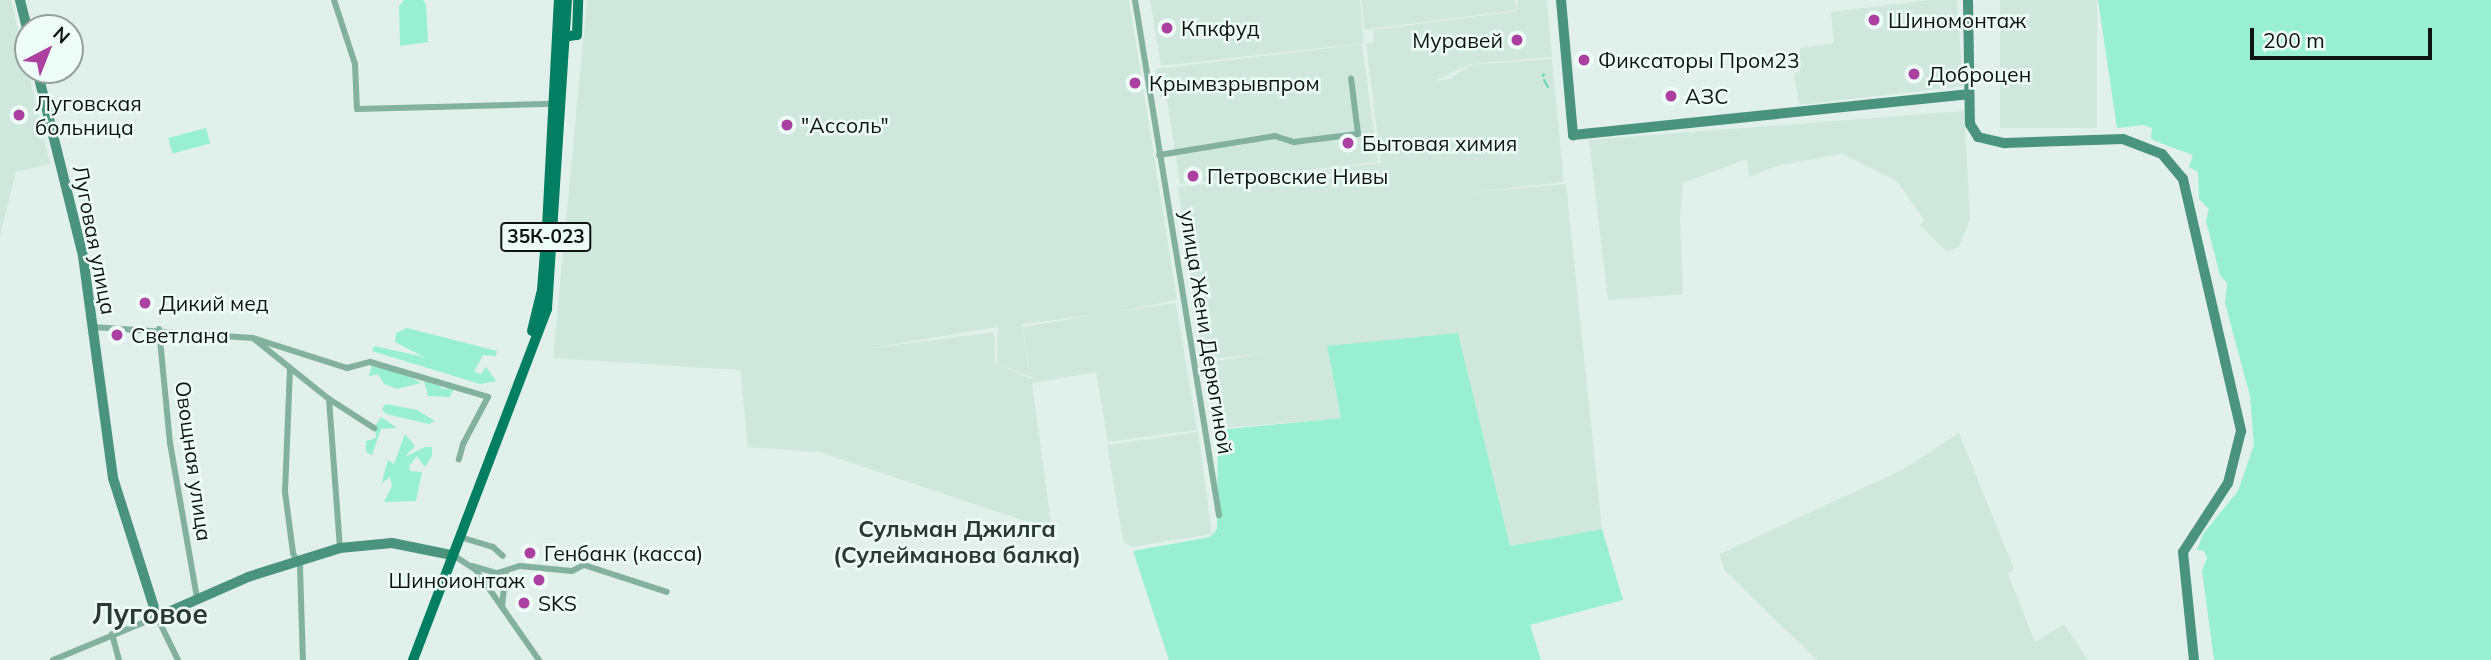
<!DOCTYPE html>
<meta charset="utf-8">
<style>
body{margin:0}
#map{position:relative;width:2491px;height:660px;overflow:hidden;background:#e1f0ea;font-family:Mulish,sans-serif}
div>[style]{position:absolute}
.built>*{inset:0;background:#d0e7de;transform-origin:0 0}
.green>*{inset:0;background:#98efd1;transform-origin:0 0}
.stream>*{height:2px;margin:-1px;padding:0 1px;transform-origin:1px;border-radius:1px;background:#5fd8b3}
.minor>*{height:6px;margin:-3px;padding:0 3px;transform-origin:3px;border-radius:3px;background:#83b1a0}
.secondary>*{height:10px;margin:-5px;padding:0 5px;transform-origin:5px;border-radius:5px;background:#4a937c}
.primary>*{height:10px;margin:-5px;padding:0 5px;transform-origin:5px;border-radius:5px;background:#027e62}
.dots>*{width:19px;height:19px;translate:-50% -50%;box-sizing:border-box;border:4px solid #eefdf7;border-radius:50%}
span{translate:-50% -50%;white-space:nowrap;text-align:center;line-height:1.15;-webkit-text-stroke:5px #eefdf7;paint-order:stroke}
.shield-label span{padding:2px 5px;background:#eefdf7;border:2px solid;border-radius:5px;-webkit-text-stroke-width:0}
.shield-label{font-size:19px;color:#0f1412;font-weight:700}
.poi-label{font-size:21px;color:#0f1412}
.left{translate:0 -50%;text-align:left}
.right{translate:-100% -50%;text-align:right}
.street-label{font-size:21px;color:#0f1412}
.neighbourhood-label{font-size:23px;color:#2c3833;font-weight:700}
.district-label{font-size:28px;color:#2c3833;font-weight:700}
.north{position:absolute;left:14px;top:14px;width:70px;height:70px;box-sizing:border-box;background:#eefdf7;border:2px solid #95a09b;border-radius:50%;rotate:42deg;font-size:19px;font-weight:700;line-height:28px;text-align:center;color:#0f1412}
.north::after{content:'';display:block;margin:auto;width:24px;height:32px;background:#ab40a1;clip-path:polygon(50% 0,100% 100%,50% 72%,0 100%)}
.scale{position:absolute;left:2250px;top:28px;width:182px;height:32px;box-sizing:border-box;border:4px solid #0f1412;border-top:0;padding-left:9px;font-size:21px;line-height:24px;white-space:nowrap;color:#0f1412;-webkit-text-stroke:5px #eefdf7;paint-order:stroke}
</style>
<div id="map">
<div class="built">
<div style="clip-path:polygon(0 0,11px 0,50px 164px,16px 172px,0 236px)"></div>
<div style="clip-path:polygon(evenodd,587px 0,1129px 0,1177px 300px,1115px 312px,1176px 303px,1197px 430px,1108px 442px,1096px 372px,1032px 383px,1052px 530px,819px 452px,748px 447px,740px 370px,553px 358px,587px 0,1102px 314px,1023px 327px,1031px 379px,995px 363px,994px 332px,859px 350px,998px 327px,997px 363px,1030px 377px,1022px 324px,1102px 314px)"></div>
<div style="clip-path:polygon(1150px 0,1360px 0,1364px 43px,1161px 66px)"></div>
<div style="clip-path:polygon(1362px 0,1515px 0,1516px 10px,1364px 30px)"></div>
<div style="clip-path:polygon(1518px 0,1547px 0,1552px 57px,1470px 64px,1435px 81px,1450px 79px,1470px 65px,1552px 59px,1564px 182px,1459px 194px,1566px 184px,1602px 529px,1510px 546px,1458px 333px,1327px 347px,1341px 418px,1223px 428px,1208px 362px,1270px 353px,1203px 360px,1178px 187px,1381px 163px,1366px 44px,1374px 42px,1373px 30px,1517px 11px)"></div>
<div style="clip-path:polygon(1929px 0,1957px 0,1963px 86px,1799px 105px,1794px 74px,1800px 71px,1800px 48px,1834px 43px,1831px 12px)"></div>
<div style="left:2000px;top:0;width:97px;height:128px"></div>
<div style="clip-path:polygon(1362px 44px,1378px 162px,1180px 184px,1167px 99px,1159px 96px,1156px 69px)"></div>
<div style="clip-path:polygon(1964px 111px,1970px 220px,1959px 246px,1947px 252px,1920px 225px,1924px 220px,1898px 182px,1842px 154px,1779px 165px,1749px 177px,1747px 159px,1683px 183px,1680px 219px,1683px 294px,1608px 300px,1589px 140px)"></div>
<div style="clip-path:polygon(1198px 432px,1212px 534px,1131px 547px,1123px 541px,1107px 445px)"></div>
<div style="clip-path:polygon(1959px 433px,2014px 569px,2008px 574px,2035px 642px,2064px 624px,2088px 660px,1817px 660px,1724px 570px,1720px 554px,1902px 470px)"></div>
</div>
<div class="green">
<div style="clip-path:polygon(404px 0,423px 0,426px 4px,428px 42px,400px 46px,399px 6px)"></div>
<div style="clip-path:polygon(2098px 0,2491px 0,2491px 660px,2214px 660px,2202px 571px,2207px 558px,2204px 551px,2197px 550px,2203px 534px,2238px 491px,2254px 445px,2250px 396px,2225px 303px,2227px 283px,2220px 275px,2206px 221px,2209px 209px,2199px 199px,2198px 172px,2189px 167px,2193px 155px,2155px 141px,2151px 138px,2152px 128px,2144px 125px,2117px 128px)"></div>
<div style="left:206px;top:128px;width:16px;height:39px;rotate:75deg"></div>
<div style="clip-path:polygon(407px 328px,497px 351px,496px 356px,483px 355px,474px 372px,481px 374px,486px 367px,496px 381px,480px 384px,372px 351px,374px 346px,424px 357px,395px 342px,396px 333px)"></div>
<div style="clip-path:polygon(1458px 333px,1510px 546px,1602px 529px,1623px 600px,1530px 625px,1541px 660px,1169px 660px,1133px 551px,1210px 537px,1217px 529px,1218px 430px,1341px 418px,1327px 346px)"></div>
<div style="clip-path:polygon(372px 364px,393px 367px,421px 383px,397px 389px,384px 384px,378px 374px,369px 376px)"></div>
<div style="clip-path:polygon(433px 380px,443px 389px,454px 388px,450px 397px,428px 396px,424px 381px)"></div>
<div style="clip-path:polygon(386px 404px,417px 410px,435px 421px,429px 424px,386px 414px,382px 409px)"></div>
<div style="clip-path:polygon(381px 417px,397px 428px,381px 429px,372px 455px,366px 452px,366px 441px,376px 438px,375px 426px)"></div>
<div style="clip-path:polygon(405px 434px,415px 446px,405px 457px,425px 447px,432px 447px,432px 456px,425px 467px,417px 456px,409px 466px,410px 471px,422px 472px,416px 501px,384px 502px,392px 486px,390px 477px,382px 483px,386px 466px,388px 460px,394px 464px)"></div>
</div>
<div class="stream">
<div style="left:1543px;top:76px;width:2px;rotate:-63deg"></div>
<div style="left:1544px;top:80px;width:8px;rotate:60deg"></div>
</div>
<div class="minor">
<div style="left:334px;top:0;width:67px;rotate:71.8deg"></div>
<div style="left:355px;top:64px;width:45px;rotate:87.5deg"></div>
<div style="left:357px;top:109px;width:196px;rotate:-1.5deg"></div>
<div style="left:1135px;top:0;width:522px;rotate:80.74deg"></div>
<div style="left:1159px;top:155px;width:118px;rotate:-9.3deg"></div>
<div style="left:1275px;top:136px;width:20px;rotate:18deg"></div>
<div style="left:1294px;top:142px;width:64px;rotate:-7.1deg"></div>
<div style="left:1358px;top:134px;width:56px;rotate:-97.1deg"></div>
<div style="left:93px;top:327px;width:160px;rotate:3.9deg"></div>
<div style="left:253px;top:338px;width:97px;rotate:38.8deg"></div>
<div style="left:329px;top:399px;width:54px;rotate:32.8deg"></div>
<div style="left:159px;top:329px;width:115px;rotate:84.5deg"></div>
<div style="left:170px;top:443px;width:157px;rotate:80.1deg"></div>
<div style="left:253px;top:338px;width:99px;rotate:17.7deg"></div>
<div style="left:347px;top:368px;width:24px;rotate:-15deg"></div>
<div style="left:370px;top:362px;width:123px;rotate:16.5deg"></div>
<div style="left:488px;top:397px;width:53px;rotate:118deg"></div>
<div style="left:463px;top:444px;width:16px;rotate:105deg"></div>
<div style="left:290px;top:368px;width:124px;rotate:92.3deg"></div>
<div style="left:285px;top:492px;width:62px;rotate:82.5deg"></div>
<div style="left:293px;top:553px;width:16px;rotate:63deg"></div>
<div style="left:300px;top:567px;width:93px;rotate:88.2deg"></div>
<div style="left:329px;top:399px;width:149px;rotate:85.8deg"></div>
<div style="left:460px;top:537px;width:34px;rotate:17deg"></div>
<div style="left:493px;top:547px;width:13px;rotate:42deg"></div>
<div style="left:453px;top:555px;width:27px;rotate:33deg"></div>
<div style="left:476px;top:570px;width:110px;rotate:55deg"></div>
<div style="left:472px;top:566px;width:26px;rotate:16deg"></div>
<div style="left:497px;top:573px;width:24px;rotate:-17deg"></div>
<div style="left:520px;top:566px;width:52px;rotate:5.5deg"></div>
<div style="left:572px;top:571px;width:13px;rotate:-27deg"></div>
<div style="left:584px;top:565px;width:87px;rotate:18deg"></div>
<div style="left:502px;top:607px;width:36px;rotate:-84deg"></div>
<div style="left:112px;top:634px;width:27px;rotate:75deg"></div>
<div style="left:53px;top:660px;width:113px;rotate:-22.5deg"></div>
<div style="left:157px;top:617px;width:48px;rotate:64deg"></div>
</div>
<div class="secondary">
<div style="left:20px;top:0;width:33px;rotate:76deg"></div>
<div style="left:1561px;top:0;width:136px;rotate:84.9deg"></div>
<div style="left:1573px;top:135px;width:397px;rotate:-5.9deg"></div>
<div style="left:1968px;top:0;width:124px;rotate:89.1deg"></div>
<div style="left:1970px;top:124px;width:15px;rotate:58deg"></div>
<div style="left:1978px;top:137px;width:28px;rotate:13deg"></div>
<div style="left:2005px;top:143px;width:118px;rotate:-1.9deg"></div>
<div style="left:2123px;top:139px;width:42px;rotate:21deg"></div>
<div style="left:2162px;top:154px;width:33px;rotate:50deg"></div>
<div style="left:2183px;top:179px;width:259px;rotate:77deg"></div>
<div style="left:2241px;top:431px;width:54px;rotate:104deg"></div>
<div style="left:2228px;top:483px;width:82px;rotate:123.1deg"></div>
<div style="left:2183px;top:552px;width:109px;rotate:84.2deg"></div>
<div style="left:37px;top:70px;width:192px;rotate:76.1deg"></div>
<div style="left:83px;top:256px;width:224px;rotate:82.3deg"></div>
<div style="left:113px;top:478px;width:146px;rotate:72.4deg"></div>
<div style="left:157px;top:617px;width:99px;rotate:-23.7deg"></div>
<div style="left:248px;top:577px;width:96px;rotate:-17.5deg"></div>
<div style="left:340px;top:548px;width:52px;rotate:-5.5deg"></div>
<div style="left:392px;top:543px;width:60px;rotate:11.5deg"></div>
</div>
<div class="primary">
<div style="left:557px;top:38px;width:20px;rotate:-9deg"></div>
<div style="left:577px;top:35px;width:35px;rotate:-88deg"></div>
<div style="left:532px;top:331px;width:42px;rotate:-76.3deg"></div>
<div style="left:542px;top:290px;width:63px;rotate:-85.5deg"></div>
<div style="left:547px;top:227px;width:227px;rotate:-87deg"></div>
<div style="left:413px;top:660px;width:376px;rotate:-69.1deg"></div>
<div style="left:547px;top:309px;width:310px;rotate:-86.3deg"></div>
</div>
<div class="dots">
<div style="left:1874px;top:20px;background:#ab40a1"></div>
<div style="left:1167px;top:28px;background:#ab40a1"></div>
<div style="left:1517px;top:40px;background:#ab40a1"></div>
<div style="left:1584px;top:60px;background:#ab40a1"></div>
<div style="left:1914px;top:74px;background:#ab40a1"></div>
<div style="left:1135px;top:83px;background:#ab40a1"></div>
<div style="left:1671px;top:96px;background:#ab40a1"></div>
<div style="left:19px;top:115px;background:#ab40a1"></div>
<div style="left:787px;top:125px;background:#ab40a1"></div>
<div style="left:1348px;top:143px;background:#ab40a1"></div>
<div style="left:1193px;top:176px;background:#ab40a1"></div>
<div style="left:145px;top:303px;background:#ab40a1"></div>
<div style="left:117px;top:335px;background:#ab40a1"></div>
<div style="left:530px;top:553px;background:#ab40a1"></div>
<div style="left:539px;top:580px;background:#ab40a1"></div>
<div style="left:524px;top:603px;background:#ab40a1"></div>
</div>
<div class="shield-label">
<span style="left:546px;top:237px">35К-023</span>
</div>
<div class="poi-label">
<span class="left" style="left:1888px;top:20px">Шиномонтаж</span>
<span class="left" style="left:1181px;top:28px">Кпкфуд</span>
<span class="right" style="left:1503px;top:40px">Муравей</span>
<span class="left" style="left:1598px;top:60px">Фиксаторы Пром23</span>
<span class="left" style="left:1928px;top:74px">Доброцен</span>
<span class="left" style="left:1149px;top:83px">Крымвзрывпром</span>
<span class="left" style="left:1685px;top:96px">АЗС</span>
<span class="left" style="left:35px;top:115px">Луговская<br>больница</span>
<span class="left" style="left:801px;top:125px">"Ассоль"</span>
<span class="left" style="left:1362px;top:143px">Бытовая химия</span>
<span class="left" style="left:1207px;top:176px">Петровские Нивы</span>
<span class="left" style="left:159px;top:303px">Дикий мед</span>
<span class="left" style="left:131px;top:335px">Светлана</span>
<span class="left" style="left:544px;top:553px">Генбанк (касса)</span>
<span class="right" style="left:525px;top:580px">Шиноионтаж</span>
<span class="left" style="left:538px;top:603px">SKS</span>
</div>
<div class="street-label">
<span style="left:95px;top:240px;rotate:79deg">Луговая улица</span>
<span style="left:1207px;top:332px;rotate:81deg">улица Жени Дерюгиной</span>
<span style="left:194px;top:461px;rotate:82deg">Овощная улица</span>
</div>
<div class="neighbourhood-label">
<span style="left:957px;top:542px">Сульман Джилга<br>(Сулейманова балка)</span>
</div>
<div class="district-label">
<span style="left:150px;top:614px">Луговое</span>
</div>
<div class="north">N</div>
<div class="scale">200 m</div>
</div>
